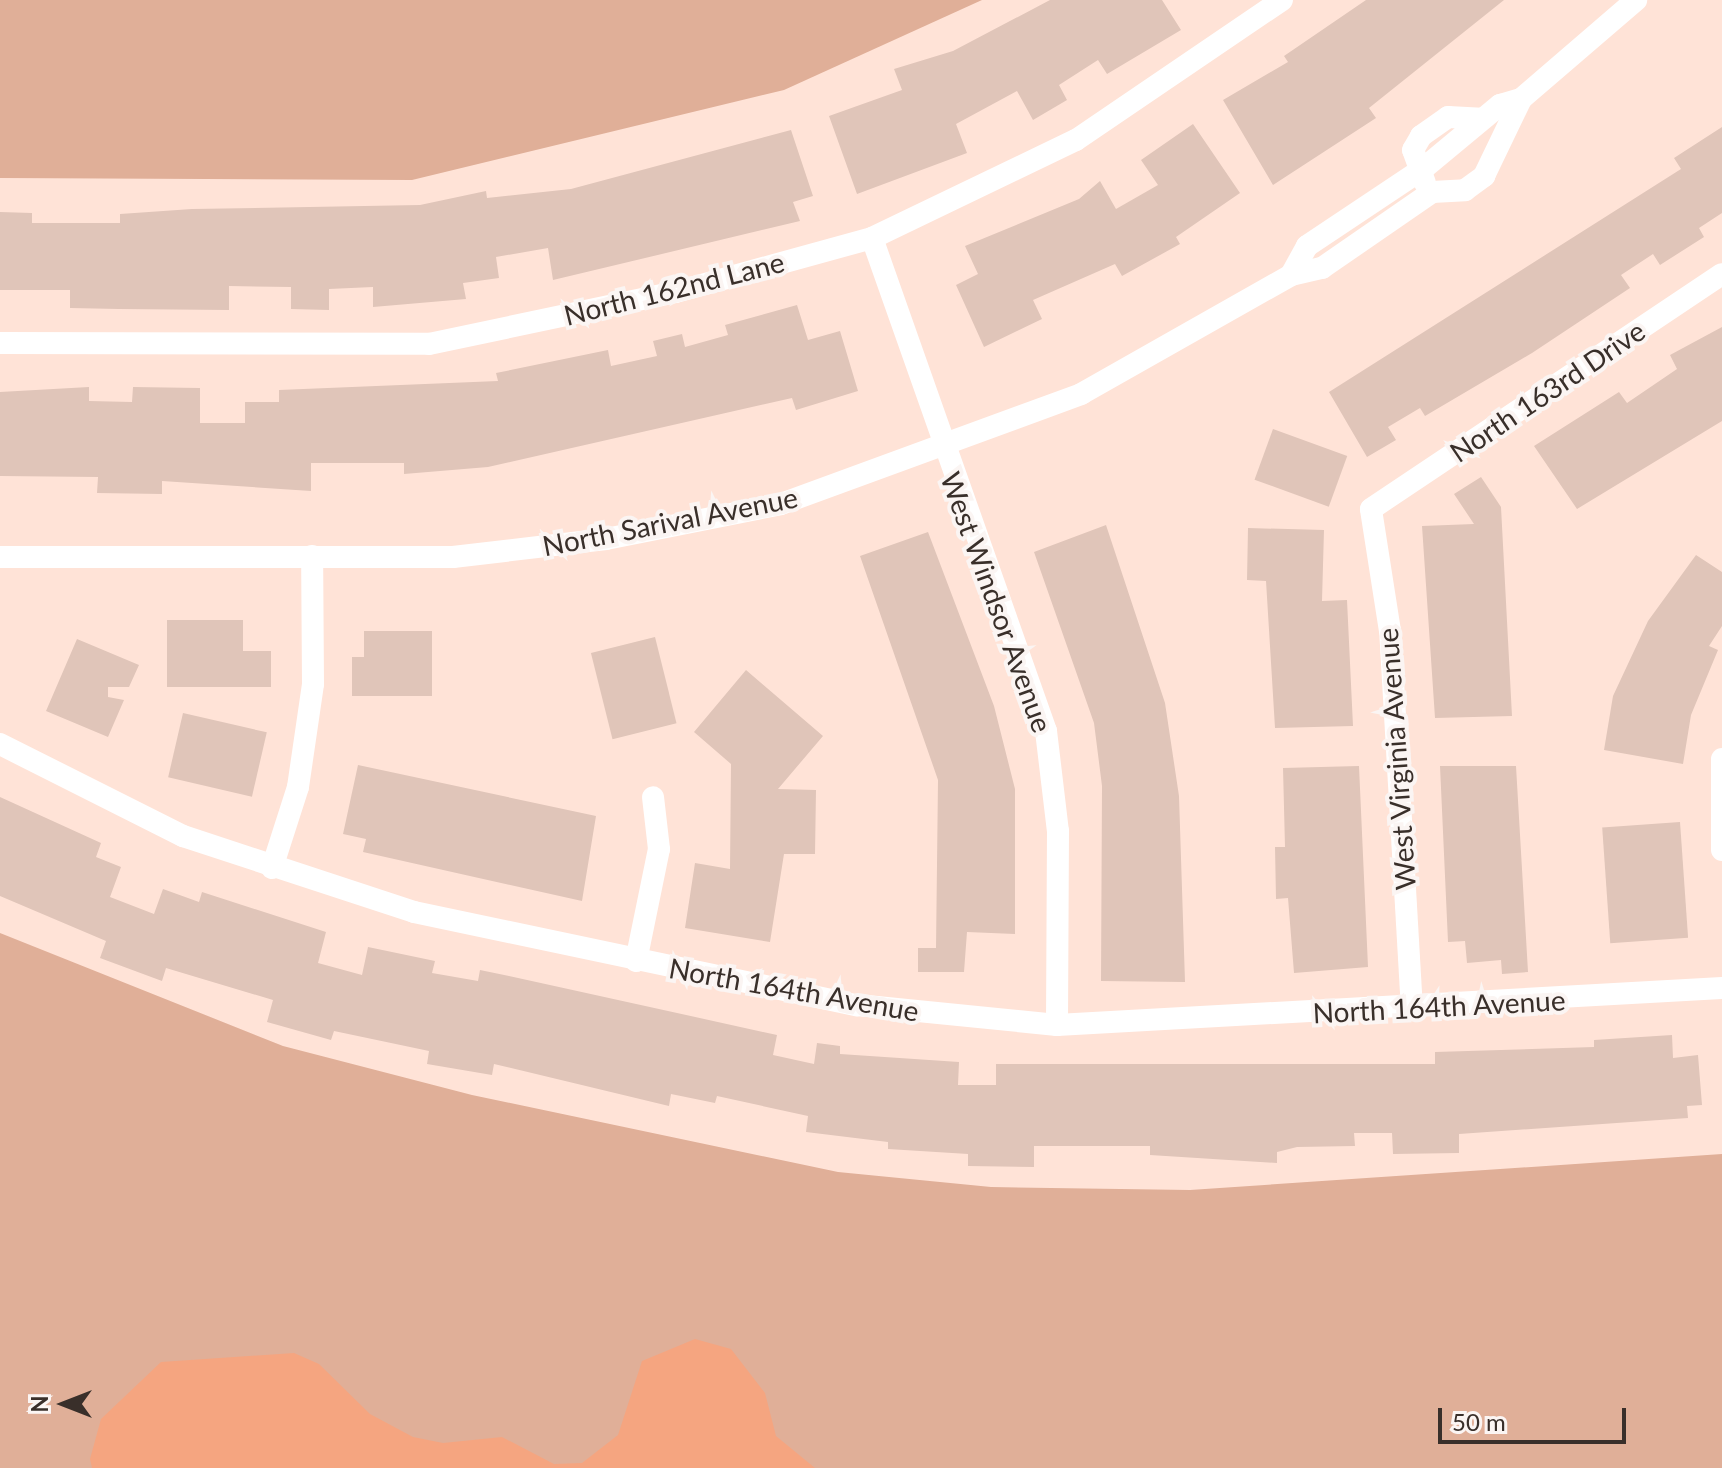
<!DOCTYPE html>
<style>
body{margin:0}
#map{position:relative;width:1722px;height:1468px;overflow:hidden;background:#ffe3d7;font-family:Lato,sans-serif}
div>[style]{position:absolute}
.green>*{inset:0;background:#e0af98}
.water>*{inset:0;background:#f5a580}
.building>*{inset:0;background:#e0c5b9;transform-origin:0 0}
.street>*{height:22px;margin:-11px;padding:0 11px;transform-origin:11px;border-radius:11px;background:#fff}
span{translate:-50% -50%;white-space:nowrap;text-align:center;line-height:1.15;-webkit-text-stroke:8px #fbf5f3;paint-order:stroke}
.street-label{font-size:28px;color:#392f2a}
.north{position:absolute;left:24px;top:1364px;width:80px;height:80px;-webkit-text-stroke:6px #fbf5f3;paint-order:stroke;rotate:270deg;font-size:22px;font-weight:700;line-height:32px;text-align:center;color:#392f2a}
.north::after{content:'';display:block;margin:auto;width:28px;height:36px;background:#392f2a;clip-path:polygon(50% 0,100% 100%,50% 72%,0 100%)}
.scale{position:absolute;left:1438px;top:1408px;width:188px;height:36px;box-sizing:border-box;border:4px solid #392f2a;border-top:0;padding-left:10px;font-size:24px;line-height:28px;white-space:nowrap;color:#392f2a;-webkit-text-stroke:6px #fbf5f3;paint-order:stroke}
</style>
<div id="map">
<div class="green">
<div style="clip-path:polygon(0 0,982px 0,784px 90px,412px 180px,0 178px)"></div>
<div style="clip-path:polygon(0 933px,283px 1046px,472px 1095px,838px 1172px,991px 1187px,1190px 1190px,1722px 1154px,1722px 1468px,0 1468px)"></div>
</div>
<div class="water">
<div style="clip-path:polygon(695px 1339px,731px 1349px,765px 1393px,776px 1436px,815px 1468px,92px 1468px,90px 1459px,101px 1419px,161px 1362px,294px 1353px,319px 1364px,370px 1414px,413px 1437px,443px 1443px,502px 1437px,554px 1464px,582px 1463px,618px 1435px,642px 1361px)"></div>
</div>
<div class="building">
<div style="clip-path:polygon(1050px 0,1162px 0,1181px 30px,1107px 74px,1098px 60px,1059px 85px,1067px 100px,1033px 120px,1017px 91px,956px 124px,967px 153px,857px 194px,829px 116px,902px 90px,894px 69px,953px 51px)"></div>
<div style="clip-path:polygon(1366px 0,1504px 0,1369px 108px,1376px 118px,1273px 185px,1223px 100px,1288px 62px,1284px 56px)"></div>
<div style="clip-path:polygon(1193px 124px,1240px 193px,1176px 237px,1180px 244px,1122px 276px,1115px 264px,1033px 300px,1042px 319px,984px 347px,956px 285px,978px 274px,965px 246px,1079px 199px,1100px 181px,1116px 209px,1158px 185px,1141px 160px)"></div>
<div style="clip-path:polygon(1722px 127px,1722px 213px,1699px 228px,1704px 237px,1660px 265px,1653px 254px,1621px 275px,1630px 288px,1532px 353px,1425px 416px,1420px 408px,1388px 427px,1396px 440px,1367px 457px,1329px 392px,1681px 169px,1674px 158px)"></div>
<div style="clip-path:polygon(791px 130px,813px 196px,793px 202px,800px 221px,553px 280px,548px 248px,496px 257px,499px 278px,463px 283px,466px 299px,373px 307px,373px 287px,329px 289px,329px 310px,291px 309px,291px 287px,229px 286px,229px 310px,119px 309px,70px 308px,70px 290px,0 290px,0 212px,32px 213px,32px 223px,120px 223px,120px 214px,192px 209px,420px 205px,486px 191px,487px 198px,571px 189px)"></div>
<div style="clip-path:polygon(797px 305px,808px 340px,840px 331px,858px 391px,796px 410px,792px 398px,488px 467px,404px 474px,404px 463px,311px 463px,311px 491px,162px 481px,162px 494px,97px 493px,98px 477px,0 476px,0 392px,89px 387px,89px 401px,132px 402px,133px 387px,200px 388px,200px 423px,245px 423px,245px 402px,279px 402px,279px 390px,498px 381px,496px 373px,608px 350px,611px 366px,657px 356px,653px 341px,682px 334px,685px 347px,728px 335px,725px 325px)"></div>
<div style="clip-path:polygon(1722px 327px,1722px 421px,1577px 509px,1534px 446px,1619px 392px,1627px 403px,1677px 369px,1670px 355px)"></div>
<div style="left:1273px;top:429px;width:79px;height:54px;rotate:20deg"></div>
<div style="clip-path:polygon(1481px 477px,1501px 507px,1512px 716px,1435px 718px,1422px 526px,1474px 524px,1454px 494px)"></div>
<div style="clip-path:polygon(1106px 525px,1165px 703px,1179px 796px,1185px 982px,1101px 981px,1102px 786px,1094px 723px,1034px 552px)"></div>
<div style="clip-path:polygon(1248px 528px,1324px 530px,1322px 601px,1347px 600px,1353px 726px,1275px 728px,1266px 581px,1247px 580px)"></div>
<div style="clip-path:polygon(928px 532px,994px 706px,1015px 789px,1015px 934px,967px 932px,964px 972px,918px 972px,918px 948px,936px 948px,938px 780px,860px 556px)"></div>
<div style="clip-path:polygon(1696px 555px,1722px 572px,1722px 626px,1709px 646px,1718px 650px,1691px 715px,1683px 764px,1604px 750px,1613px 696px,1648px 621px)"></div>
<div style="clip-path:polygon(167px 620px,243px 620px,243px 651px,271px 651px,271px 687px,167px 687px)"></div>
<div style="clip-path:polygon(364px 631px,432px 631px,432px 696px,352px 696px,352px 657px,364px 657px)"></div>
<div style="left:655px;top:637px;width:89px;height:66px;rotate:76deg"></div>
<div style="clip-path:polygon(77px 639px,139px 665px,129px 687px,108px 687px,108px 697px,124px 700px,108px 737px,46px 711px)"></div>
<div style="clip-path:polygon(746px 670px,823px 736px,778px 789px,816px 790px,815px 854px,784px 854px,770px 942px,685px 928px,695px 863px,730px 869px,731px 764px,694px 732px)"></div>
<div style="left:183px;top:713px;width:86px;height:66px;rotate:13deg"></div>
<div style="clip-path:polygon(358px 765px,596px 816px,582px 901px,363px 852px,366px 839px,343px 834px)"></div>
<div style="clip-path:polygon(1359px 766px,1368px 967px,1294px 973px,1288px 898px,1276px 899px,1275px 847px,1285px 847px,1283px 768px)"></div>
<div style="clip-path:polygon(1440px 766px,1516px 766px,1528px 972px,1502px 974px,1501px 960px,1467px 963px,1465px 941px,1448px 942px)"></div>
<div style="clip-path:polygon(0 797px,101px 843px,96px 857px,121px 867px,110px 897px,154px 914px,163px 889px,199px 902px,202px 892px,326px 932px,318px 963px,362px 975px,368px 947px,435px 961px,432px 973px,478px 981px,480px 970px,509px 976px,777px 1035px,773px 1055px,814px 1064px,817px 1043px,840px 1046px,840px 1054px,959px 1062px,958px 1085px,996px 1085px,996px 1064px,1435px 1064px,1435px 1052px,1594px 1047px,1594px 1040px,1672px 1035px,1673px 1058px,1698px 1055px,1702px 1105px,1687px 1106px,1688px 1118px,1459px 1134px,1459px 1153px,1393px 1154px,1392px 1133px,1354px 1133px,1355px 1146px,1297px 1147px,1277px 1152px,1277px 1163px,1150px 1155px,1150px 1146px,1034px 1146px,1034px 1167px,968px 1166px,968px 1154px,888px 1149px,888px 1142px,806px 1132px,808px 1116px,717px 1096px,715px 1103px,671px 1094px,669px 1106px,494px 1064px,492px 1075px,427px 1064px,429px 1051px,334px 1031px,331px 1040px,267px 1022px,273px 1000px,166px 968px,162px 981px,100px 958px,106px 941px,0 896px)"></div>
<div style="left:1680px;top:822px;width:116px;height:78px;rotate:86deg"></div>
</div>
<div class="street">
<div style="left:1425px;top:183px;width:35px;rotate:-110deg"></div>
<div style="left:1413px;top:150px;width:16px;rotate:-60deg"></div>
<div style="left:1421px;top:136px;width:33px;rotate:-35deg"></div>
<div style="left:1448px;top:117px;width:33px;rotate:3deg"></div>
<div style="left:872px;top:238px;width:523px;rotate:70.56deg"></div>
<div style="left:1046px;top:731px;width:101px;rotate:83.2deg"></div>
<div style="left:1058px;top:831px;width:194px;rotate:90.3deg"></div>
<div style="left:1291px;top:275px;width:33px;rotate:-61deg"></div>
<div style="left:1307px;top:246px;width:141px;rotate:-33.7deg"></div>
<div style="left:1424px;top:168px;width:99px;rotate:-39.7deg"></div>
<div style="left:1500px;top:105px;width:22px;rotate:-16deg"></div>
<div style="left:1521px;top:99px;width:152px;rotate:-40.7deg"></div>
<div style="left:0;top:343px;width:429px;rotate:0.1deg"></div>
<div style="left:429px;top:344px;width:252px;rotate:-11.9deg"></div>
<div style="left:676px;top:292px;width:203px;rotate:-15.4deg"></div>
<div style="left:872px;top:238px;width:226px;rotate:-25.7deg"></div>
<div style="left:1076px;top:140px;width:249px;rotate:-34.2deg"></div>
<div style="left:0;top:557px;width:453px"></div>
<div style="left:453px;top:557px;width:154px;rotate:-6.7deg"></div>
<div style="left:606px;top:539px;width:178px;rotate:-11.3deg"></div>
<div style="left:781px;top:504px;width:320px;rotate:-20.1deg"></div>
<div style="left:1081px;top:394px;width:241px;rotate:-29.5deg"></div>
<div style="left:1291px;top:275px;width:32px;rotate:-13deg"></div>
<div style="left:1322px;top:268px;width:134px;rotate:-34.6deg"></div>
<div style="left:1432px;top:192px;width:33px;rotate:-3deg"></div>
<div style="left:1465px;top:190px;width:24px;rotate:-36deg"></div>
<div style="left:1484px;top:176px;width:85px;rotate:-64.3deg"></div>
<div style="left:0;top:744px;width:205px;rotate:26.7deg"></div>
<div style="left:183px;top:836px;width:243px;rotate:18.2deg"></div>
<div style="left:414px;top:912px;width:453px;rotate:11.9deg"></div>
<div style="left:857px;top:1005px;width:201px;rotate:5.7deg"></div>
<div style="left:1057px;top:1025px;width:666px;rotate:-3.18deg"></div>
<div style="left:1722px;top:759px;width:91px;rotate:90deg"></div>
<div style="left:272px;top:868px;width:85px;rotate:-72.2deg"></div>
<div style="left:298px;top:787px;width:104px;rotate:-81.7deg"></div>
<div style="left:313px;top:684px;width:128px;rotate:-90.4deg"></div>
<div style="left:636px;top:961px;width:114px;rotate:-78.4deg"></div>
<div style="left:659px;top:849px;width:52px;rotate:-96.6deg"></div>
<div style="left:1412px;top:1010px;width:380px;rotate:-93.3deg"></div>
<div style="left:1390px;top:631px;width:123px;rotate:-98.9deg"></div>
<div style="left:1371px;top:509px;width:422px;rotate:-33.8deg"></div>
</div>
<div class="street-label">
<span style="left:674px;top:288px;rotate:-14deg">North 162nd Lane</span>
<span style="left:1547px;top:391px;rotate:-34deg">North 163rd Drive</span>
<span style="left:670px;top:521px;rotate:-11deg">North Sarival Avenue</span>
<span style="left:997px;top:602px;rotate:70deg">West Windsor Avenue</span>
<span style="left:1396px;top:759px;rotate:-94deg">West Virginia Avenue</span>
<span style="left:794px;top:989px;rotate:10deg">North 164th Avenue</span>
<span style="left:1439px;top:1006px;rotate:-3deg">North 164th Avenue</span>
</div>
<div class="north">N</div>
<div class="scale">50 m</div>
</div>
